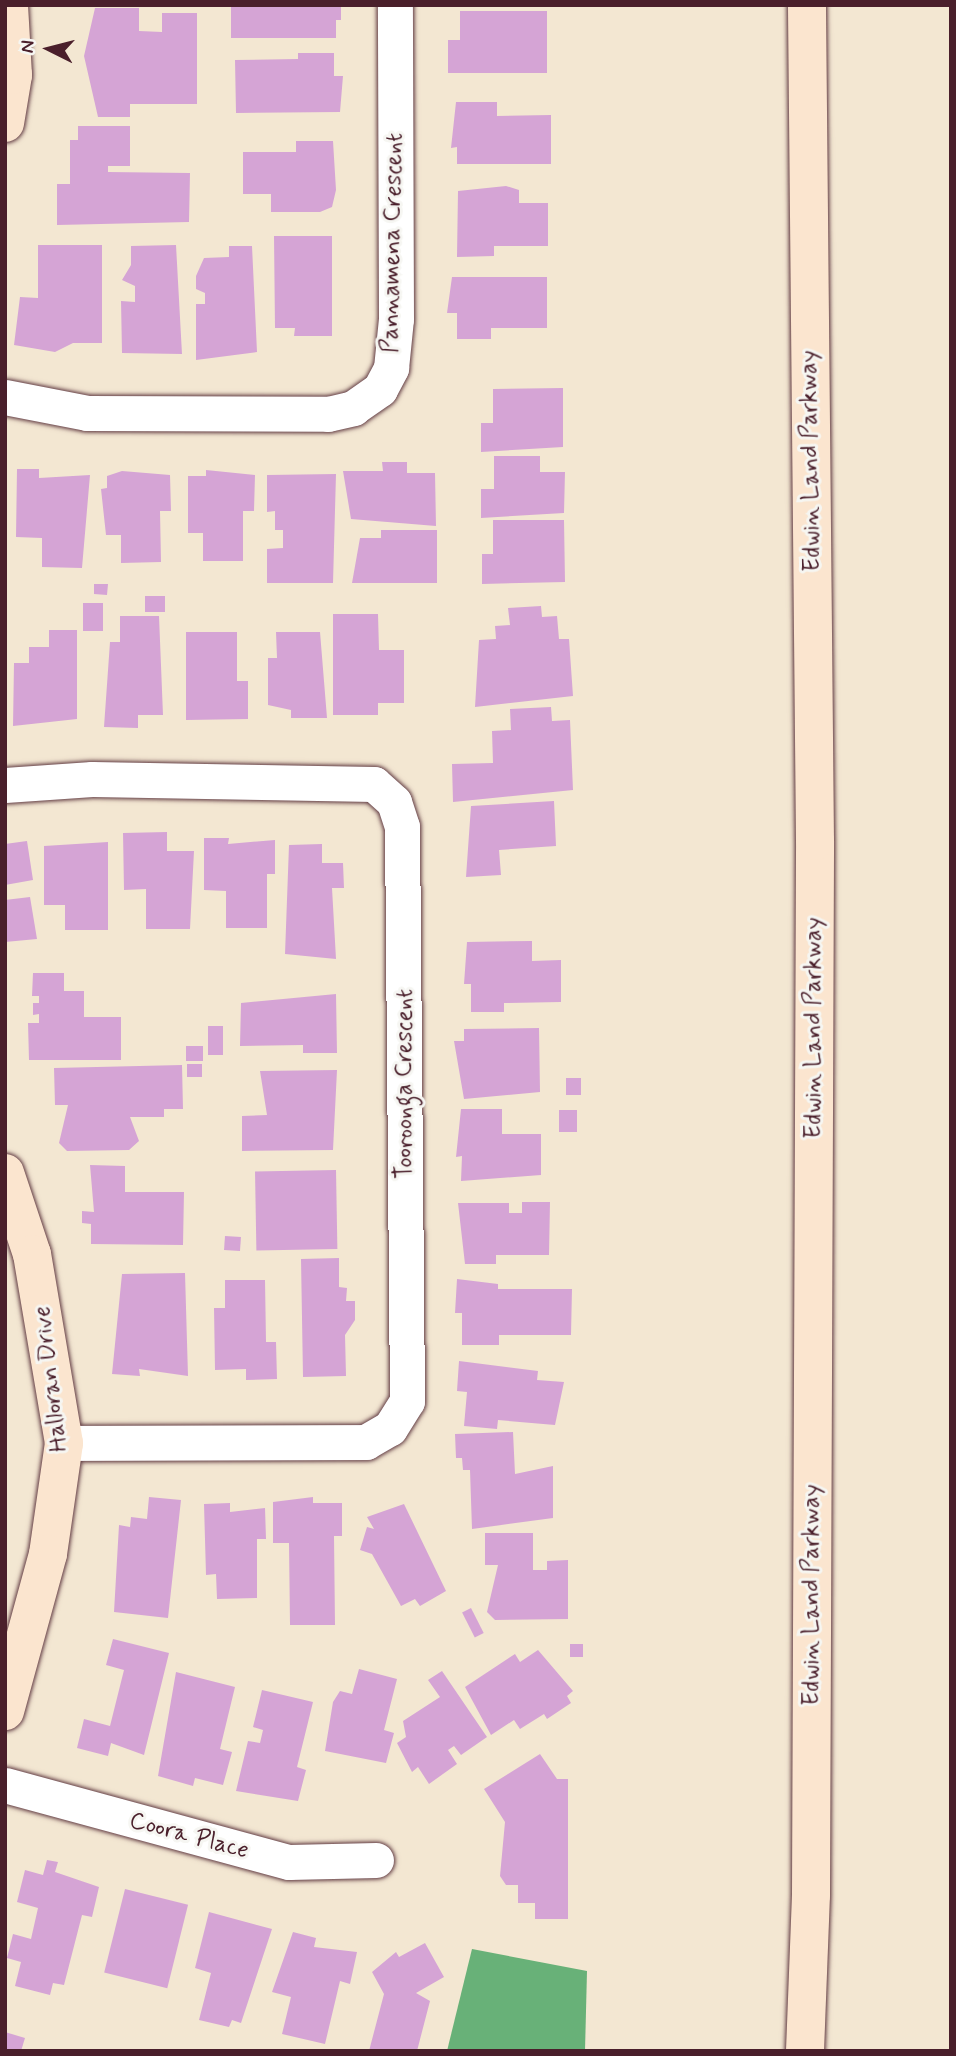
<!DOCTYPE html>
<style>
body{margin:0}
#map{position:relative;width:956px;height:2056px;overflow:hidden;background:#f3e7d2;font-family:Mynerve,sans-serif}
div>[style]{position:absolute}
.forest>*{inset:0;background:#68b178}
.building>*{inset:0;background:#d5a4d5;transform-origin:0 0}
.roads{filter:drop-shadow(0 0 2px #633d44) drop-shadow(0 0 2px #633d44)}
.street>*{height:35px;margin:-17.5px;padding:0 17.5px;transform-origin:17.5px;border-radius:17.5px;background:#fff}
.secondary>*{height:38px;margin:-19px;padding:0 19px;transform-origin:19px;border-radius:19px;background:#fbe5cf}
span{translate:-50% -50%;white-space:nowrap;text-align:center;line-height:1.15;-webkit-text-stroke:6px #f6f6f2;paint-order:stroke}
.street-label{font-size:24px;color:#4a1f2b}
.frame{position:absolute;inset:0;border:7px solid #4a1f2b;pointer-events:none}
.north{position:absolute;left:14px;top:14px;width:70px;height:70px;-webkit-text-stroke:5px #f6f6f2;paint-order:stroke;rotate:276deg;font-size:19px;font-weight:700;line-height:28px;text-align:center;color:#4a1f2b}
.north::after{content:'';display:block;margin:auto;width:24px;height:32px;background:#4a1f2b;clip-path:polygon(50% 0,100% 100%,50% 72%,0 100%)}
</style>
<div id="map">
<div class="forest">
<div style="clip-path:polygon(472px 1949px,587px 1971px,585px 2051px,447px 2051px)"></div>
</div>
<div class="building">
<div style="clip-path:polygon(231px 5px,341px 5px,341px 20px,336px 20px,336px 38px,231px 38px)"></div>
<div style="clip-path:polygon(95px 8px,139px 8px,139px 31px,162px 32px,162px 13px,197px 13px,197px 104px,130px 104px,130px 117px,98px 117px,84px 56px)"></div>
<div style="clip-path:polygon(460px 11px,547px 11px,547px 73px,448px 73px,448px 40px,460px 40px)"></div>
<div style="clip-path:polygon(298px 53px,334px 53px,334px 76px,343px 76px,340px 112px,236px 113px,235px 60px,298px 59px)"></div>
<div style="clip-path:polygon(456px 102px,497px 102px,497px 116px,551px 115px,551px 164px,457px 164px,457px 147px,451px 148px)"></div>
<div style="clip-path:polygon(78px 126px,130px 126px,130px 166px,108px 166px,108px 172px,190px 173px,189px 222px,57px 225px,57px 184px,70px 184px,70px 140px,78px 140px)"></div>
<div style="clip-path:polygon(296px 141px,333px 141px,336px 190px,332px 207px,320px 212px,271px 212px,271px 194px,243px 194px,243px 152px,296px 152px)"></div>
<div style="clip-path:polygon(506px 186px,519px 190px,519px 203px,548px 203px,548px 246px,494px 246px,494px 256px,457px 257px,458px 191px)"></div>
<div style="clip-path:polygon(274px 236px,332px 236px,332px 336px,294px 336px,295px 328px,275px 328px)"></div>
<div style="clip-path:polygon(38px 245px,102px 245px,102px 343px,73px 343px,55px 352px,14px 345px,20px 297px,38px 298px)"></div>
<div style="clip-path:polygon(176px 245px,182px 354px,122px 353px,121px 301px,135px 302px,135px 286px,122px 280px,131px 265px,131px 246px)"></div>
<div style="clip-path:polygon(229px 246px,252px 246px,257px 352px,196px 360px,196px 304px,205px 304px,205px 293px,196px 289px,196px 276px,204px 258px,229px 257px)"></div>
<div style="clip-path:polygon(452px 277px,547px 277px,547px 328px,491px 328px,491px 339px,457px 339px,457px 313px,447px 313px)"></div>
<div style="clip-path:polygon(563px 388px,563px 447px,481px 452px,481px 423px,493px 423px,493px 389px)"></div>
<div style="clip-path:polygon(494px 456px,540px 456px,540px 472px,565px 472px,564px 513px,481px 518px,481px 489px,494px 489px)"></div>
<div style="clip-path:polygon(382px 462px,407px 462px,407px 473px,435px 473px,436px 526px,351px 519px,343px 471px,383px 471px)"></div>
<div style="clip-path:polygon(17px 469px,39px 469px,39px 478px,90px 475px,82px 568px,42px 567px,42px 538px,16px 537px)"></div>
<div style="clip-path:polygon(206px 470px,255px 475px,254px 511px,243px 511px,243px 561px,203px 561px,203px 533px,188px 533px,188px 476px,206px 476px)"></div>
<div style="clip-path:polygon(122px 471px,170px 475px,171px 511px,160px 511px,161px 562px,121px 563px,121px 535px,106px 535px,101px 489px,107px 488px,107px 476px)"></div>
<div style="clip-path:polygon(336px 474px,333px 583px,267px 583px,267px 549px,283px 548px,283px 530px,275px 530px,275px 511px,267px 512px,267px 475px)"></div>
<div style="clip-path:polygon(493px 520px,564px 520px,565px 582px,482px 584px,482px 554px,493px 554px)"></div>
<div style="clip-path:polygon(381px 530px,437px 530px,437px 583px,352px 583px,360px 538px,381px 538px)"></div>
<div style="clip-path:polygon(94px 584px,108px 584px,107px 595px,94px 594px)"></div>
<div style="left:145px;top:596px;width:20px;height:16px"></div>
<div style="left:83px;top:603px;width:20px;height:28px"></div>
<div style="clip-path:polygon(541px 606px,542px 617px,557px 616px,559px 639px,569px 639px,573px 696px,475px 707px,479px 640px,496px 639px,495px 626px,510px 625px,508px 608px)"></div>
<div style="clip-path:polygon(333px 614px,378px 614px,379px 650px,404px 650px,404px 703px,378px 703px,378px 715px,333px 715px)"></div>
<div style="clip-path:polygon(120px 616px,159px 616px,163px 715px,138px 715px,138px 728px,104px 727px,110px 642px,120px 642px)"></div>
<div style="clip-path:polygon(49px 630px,77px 630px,77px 719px,13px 726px,14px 663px,29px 663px,29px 647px,49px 647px)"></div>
<div style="clip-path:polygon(186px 632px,237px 632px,237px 681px,248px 681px,248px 719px,186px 720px)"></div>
<div style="clip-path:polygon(276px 632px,320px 632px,327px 718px,291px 718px,291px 710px,268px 705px,268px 658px,277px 658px)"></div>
<div style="clip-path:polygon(551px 707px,552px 721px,570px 720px,573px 790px,453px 802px,452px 764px,493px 763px,492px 731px,511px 730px,510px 709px)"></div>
<div style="clip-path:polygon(554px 801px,556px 846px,499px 850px,501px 875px,466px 877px,471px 806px)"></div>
<div style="clip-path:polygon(167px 832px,167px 851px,194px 851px,190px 929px,146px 929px,146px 889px,124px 890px,123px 833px)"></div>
<div style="clip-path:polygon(204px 838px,229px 838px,228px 844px,275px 840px,275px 874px,267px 874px,267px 928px,226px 928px,226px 891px,204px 890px)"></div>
<div style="clip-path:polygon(27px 841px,33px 880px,5px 885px,5px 844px)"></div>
<div style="clip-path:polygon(108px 842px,108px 930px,65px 930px,65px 905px,44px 905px,44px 846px)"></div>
<div style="clip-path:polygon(322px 844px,322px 863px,343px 863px,344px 888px,332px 888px,336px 959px,285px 954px,289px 845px)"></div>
<div style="clip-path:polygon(30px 897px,37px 939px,5px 942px,5px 900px)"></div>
<div style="clip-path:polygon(532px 941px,532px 961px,561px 960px,561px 1002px,504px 1003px,504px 1012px,471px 1012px,471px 984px,464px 984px,467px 942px)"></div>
<div style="clip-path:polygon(33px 973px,64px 973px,64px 991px,84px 991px,84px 1017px,121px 1017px,121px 1060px,29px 1060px,28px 1023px,39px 1023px,39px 1014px,33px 1015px,33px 1003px,39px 1003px,39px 996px,32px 996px)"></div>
<div style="clip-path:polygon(336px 994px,337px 1053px,303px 1053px,303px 1045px,240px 1046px,241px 1003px)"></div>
<div style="left:208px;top:1026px;width:15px;height:29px"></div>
<div style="clip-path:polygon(539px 1028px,540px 1092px,464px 1099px,454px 1041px,464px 1041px,464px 1029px)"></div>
<div style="left:186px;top:1046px;width:17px;height:15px"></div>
<div style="left:187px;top:1064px;width:15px;height:13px"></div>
<div style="clip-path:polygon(182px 1065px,183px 1109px,164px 1109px,164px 1117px,130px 1117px,139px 1141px,129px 1150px,67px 1151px,59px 1143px,68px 1105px,55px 1105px,54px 1068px)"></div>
<div style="clip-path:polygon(337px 1070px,333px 1150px,242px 1151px,242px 1116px,267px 1115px,260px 1071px)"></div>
<div style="left:581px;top:1078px;width:17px;height:15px;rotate:90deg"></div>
<div style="clip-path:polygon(461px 1109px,502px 1109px,502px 1134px,541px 1134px,541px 1175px,461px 1181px,462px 1156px,456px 1157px)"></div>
<div style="left:559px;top:1110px;width:18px;height:22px"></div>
<div style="clip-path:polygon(90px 1165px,125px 1166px,125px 1192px,184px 1192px,183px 1245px,91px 1244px,91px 1224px,82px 1223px,82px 1211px,94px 1212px)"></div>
<div style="left:336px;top:1170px;width:79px;height:81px;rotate:89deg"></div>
<div style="clip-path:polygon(522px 1202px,550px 1202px,549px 1255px,496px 1255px,496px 1264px,465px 1264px,458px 1203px,509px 1203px,509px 1213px,522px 1213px)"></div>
<div style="left:225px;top:1236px;width:16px;height:14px;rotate:4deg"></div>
<div style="clip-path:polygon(339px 1258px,339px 1287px,347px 1288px,346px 1301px,355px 1301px,355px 1320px,345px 1335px,346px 1376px,303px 1377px,301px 1259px)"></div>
<div style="clip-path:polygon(185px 1273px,188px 1376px,139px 1369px,140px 1376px,112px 1374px,122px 1274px)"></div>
<div style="clip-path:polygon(457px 1279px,498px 1284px,498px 1289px,572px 1289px,571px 1335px,499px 1335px,499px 1345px,462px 1345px,462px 1313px,455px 1313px)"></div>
<div style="clip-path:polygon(225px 1280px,265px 1280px,266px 1342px,276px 1342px,277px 1379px,246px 1380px,246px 1369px,215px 1370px,214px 1308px,225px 1308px)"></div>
<div style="clip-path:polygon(459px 1361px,538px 1371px,537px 1380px,564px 1382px,555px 1425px,498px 1420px,497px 1429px,464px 1426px,467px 1392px,457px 1391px)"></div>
<div style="clip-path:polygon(513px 1432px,515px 1474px,553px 1466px,553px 1518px,472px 1529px,470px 1470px,463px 1470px,462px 1458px,456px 1458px,455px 1434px)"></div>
<div style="clip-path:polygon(149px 1497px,181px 1500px,168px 1618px,114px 1612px,119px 1525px,130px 1527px,131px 1517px,147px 1519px)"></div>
<div style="clip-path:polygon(313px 1497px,313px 1503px,342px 1503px,342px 1536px,334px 1536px,335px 1625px,290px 1625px,289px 1543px,273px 1543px,273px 1502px)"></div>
<div style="clip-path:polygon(230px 1503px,230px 1512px,265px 1508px,266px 1539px,257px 1539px,257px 1598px,217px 1599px,216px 1574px,206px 1575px,204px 1504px)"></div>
<div style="clip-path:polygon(404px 1504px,446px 1591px,420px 1606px,415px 1599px,401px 1606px,372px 1554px,360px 1550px,367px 1527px,374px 1529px,367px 1517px)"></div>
<div style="clip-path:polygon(485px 1533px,533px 1533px,533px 1570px,547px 1570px,547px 1561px,568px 1560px,568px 1619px,495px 1620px,487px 1612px,498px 1565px,485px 1565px)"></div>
<div style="left:471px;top:1608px;width:28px;height:10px;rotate:63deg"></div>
<div style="clip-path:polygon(113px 1639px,169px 1653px,144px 1755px,111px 1743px,108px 1756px,77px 1748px,84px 1719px,110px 1726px,124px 1670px,106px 1665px)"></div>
<div style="left:570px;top:1644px;width:13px;height:13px"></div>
<div style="clip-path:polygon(538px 1650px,573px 1691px,567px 1696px,571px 1703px,547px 1719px,544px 1714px,520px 1729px,514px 1720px,491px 1735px,465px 1687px,515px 1654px,520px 1662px)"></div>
<div style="clip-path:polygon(359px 1669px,397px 1679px,384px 1730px,394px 1733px,386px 1763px,325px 1751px,333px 1702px,340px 1691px,352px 1694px)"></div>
<div style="clip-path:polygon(442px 1671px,487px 1737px,461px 1755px,454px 1746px,448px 1750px,457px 1764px,429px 1784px,418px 1767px,412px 1772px,397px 1743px,406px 1737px,403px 1721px,440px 1697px,428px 1680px)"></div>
<div style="clip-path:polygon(176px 1672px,235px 1687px,220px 1749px,232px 1752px,223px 1785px,195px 1778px,193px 1786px,158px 1776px)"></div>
<div style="clip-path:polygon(262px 1690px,313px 1702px,297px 1767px,306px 1770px,298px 1801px,236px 1791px,248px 1741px,260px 1743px,263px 1730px,253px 1727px)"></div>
<div style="clip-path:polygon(540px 1754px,557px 1779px,568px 1779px,568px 1919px,535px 1919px,535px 1903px,518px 1903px,518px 1885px,506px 1885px,500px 1876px,505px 1822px,484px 1789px)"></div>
<div style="clip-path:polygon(47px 1860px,58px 1862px,55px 1872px,99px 1887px,92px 1917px,82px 1915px,64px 1985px,53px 1983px,50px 1995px,15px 1986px,21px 1962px,7px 1958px,13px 1934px,31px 1939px,38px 1908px,17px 1902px,25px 1870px,43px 1875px)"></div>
<div style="left:125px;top:1889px;width:65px;height:86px;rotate:14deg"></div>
<div style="clip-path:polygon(209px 1912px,272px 1929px,241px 2023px,232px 2020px,229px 2027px,199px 2020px,211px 1973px,195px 1968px)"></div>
<div style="clip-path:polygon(293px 1932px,316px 1938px,314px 1947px,357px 1952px,350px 1984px,340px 1981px,325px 2044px,282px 2034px,291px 1997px,272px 1992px)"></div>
<div style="clip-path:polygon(425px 1943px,444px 1977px,416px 1993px,430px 2001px,417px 2051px,369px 2051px,384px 1994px,372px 1972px,396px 1952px,399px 1957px)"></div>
<div style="clip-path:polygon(5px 2032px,25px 2038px,21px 2051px,5px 2051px)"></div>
</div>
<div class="roads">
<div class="street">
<div style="left:5px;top:397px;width:84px;rotate:11deg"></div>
<div style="left:87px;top:413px;width:241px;rotate:0.2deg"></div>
<div style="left:328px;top:414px;width:26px;rotate:-13deg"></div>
<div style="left:353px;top:408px;width:33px;rotate:-35deg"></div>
<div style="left:380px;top:389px;width:24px;rotate:-62deg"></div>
<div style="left:391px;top:368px;width:49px;rotate:-84.2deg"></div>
<div style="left:396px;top:319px;width:314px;rotate:-90.2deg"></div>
<div style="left:5px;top:785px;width:87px;rotate:-3.9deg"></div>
<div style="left:92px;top:779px;width:282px;rotate:1deg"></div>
<div style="left:374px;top:784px;width:27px;rotate:42deg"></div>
<div style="left:394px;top:802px;width:26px;rotate:72deg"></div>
<div style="left:402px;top:827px;width:574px;rotate:89.5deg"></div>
<div style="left:407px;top:1401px;width:32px;rotate:122deg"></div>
<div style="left:390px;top:1428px;width:28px;rotate:150deg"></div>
<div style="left:366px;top:1442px;width:302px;rotate:179.8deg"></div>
<div style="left:5px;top:1785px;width:294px;rotate:15.2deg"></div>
<div style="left:289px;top:1862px;width:87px;rotate:-1.3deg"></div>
</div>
<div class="secondary">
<div style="left:5px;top:123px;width:49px;rotate:-80.5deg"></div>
<div style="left:13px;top:75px;width:70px;rotate:-93.3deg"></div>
<div style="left:5px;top:1173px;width:85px;rotate:71.6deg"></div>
<div style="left:32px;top:1254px;width:192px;rotate:80.4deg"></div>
<div style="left:64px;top:1443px;width:112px;rotate:98.2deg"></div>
<div style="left:48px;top:1554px;width:163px;rotate:105.3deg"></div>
<div style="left:805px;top:2051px;width:156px;rotate:-87.8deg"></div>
<div style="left:811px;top:1895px;width:1054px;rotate:-89.78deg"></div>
<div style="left:815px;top:841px;width:836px;rotate:-90.55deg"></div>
</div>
</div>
<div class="street-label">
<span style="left:393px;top:243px;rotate:-89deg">Pannamena Crescent</span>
<span style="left:811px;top:461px;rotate:-91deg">Edwin Land Parkway</span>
<span style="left:814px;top:1028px;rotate:-90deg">Edwin Land Parkway</span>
<span style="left:405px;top:1084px;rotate:-90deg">Tooroonga Crescent</span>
<span style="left:51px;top:1379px;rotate:-97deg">Halloran Drive</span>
<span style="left:812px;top:1595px;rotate:-90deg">Edwin Land Parkway</span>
<span style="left:189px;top:1836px;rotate:15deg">Coora Place</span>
</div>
<div class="frame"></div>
<div class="north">N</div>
</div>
